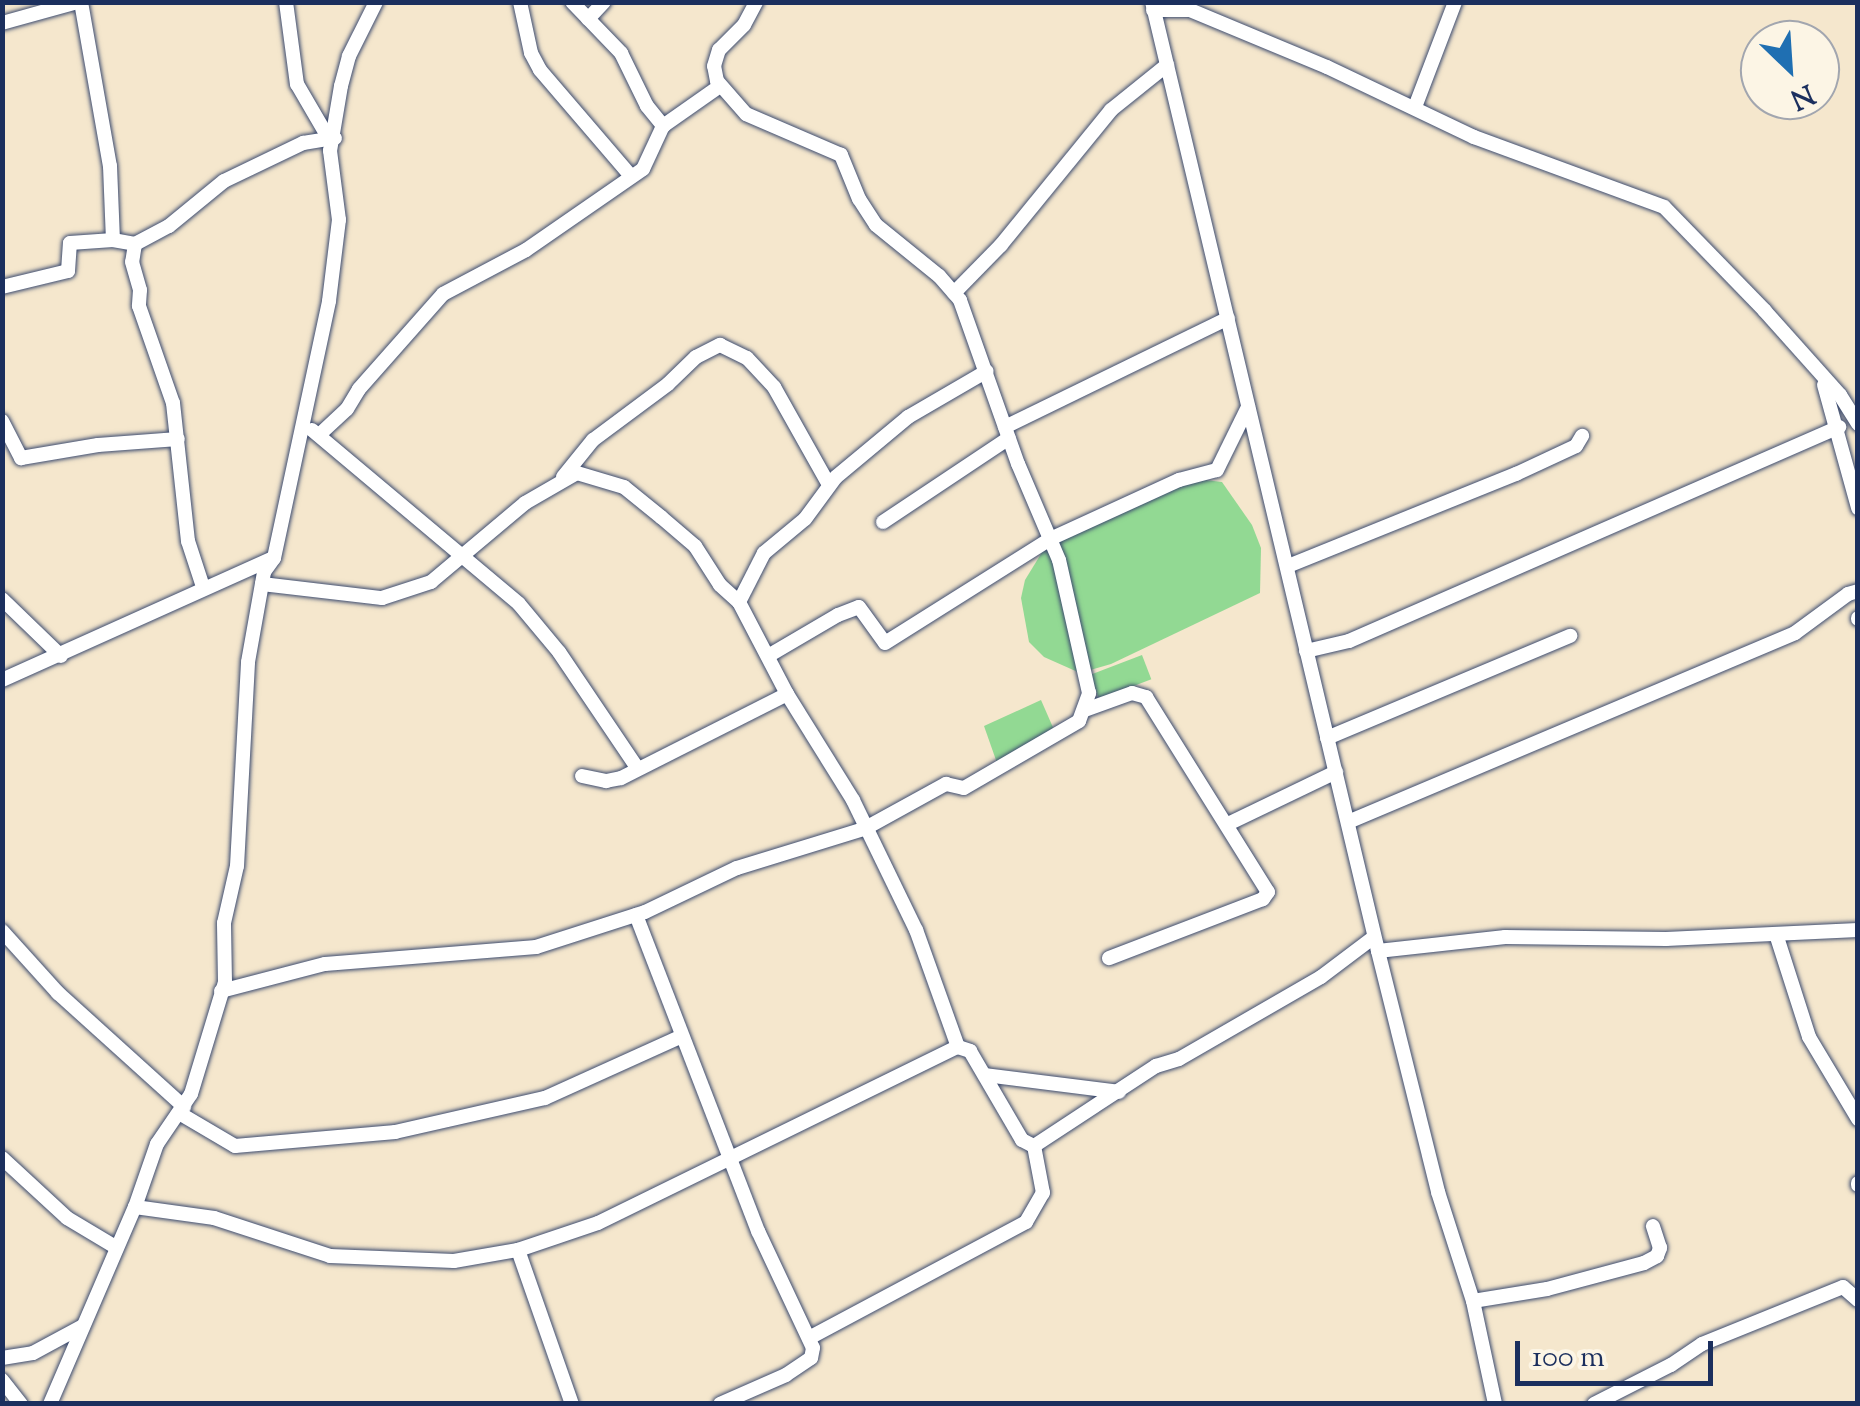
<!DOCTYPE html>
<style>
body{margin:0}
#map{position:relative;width:1860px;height:1406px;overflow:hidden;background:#f5e7cd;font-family:"Sorts Mill Goudy",serif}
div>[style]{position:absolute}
.green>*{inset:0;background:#92d993;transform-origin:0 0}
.roads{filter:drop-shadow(0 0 2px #3c4b6f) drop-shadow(0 0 2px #3c4b6f)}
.minor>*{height:14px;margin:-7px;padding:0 7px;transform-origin:7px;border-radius:7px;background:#fff}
span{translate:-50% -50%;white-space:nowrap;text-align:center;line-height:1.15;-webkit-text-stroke:8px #fcf5e5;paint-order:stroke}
.frame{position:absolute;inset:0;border:5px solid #1b2f5e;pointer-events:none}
.north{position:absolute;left:1740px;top:20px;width:100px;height:100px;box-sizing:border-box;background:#fcf5e5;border:2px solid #a2a6af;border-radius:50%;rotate:155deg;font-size:28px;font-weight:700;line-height:40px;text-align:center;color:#1b2f5e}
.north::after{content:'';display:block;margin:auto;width:35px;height:45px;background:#1f6fb2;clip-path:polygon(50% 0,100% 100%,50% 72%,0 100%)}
.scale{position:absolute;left:1515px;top:1341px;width:198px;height:45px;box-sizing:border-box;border:5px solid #1b2f5e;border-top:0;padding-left:12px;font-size:30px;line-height:35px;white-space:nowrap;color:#1b2f5e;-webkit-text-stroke:8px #fcf5e5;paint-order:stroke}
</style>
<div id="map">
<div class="green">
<div style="clip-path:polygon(1205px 480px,1222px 482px,1252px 525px,1261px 548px,1260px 593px,1111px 664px,1080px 673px,1044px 657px,1029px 642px,1021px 598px,1025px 580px,1044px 549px,1190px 482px)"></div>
<div style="left:1142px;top:655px;width:26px;height:56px;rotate:69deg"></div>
<div style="clip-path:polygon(1041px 700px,1055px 732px,997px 763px,984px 726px)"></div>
</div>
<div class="roads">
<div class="minor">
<div style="left:81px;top:2px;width:167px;rotate:80deg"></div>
<div style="left:110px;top:166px;width:74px;rotate:87.7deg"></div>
<div style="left:286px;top:2px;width:83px;rotate:82.4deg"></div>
<div style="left:297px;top:84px;width:64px;rotate:59.8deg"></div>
<div style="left:329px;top:139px;width:6px;rotate:-9deg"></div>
<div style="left:520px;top:2px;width:52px;rotate:77.8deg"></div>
<div style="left:531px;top:53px;width:19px;rotate:62deg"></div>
<div style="left:540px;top:70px;width:138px;rotate:49.4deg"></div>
<div style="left:572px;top:2px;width:71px;rotate:46.1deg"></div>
<div style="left:621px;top:53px;width:59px;rotate:63.9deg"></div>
<div style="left:647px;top:106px;width:26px;rotate:51deg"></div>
<div style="left:1152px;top:2px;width:976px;rotate:76.6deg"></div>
<div style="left:1378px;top:951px;width:248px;rotate:76deg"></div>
<div style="left:1438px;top:1192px;width:114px;rotate:72.2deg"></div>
<div style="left:1473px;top:1301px;width:105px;rotate:77.9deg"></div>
<div style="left:1153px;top:10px;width:37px"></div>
<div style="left:1190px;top:10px;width:148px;rotate:22.6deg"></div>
<div style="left:1327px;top:67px;width:163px;rotate:25.5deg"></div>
<div style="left:1474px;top:137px;width:202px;rotate:20.2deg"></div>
<div style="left:1664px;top:207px;width:144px;rotate:45.8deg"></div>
<div style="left:1764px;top:310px;width:114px;rotate:48.2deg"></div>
<div style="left:1840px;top:395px;width:34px;rotate:58deg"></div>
<div style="left:588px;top:19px;width:23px;rotate:-47deg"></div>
<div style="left:2px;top:23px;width:78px;rotate:-15.6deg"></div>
<div style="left:1415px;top:107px;width:112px;rotate:-69.1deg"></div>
<div style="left:135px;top:244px;width:18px;rotate:99deg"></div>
<div style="left:132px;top:262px;width:29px;rotate:74deg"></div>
<div style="left:140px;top:290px;width:16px;rotate:94deg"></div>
<div style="left:139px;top:306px;width:103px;rotate:70.7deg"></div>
<div style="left:173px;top:403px;width:139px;rotate:83.8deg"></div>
<div style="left:188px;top:541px;width:48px;rotate:71.9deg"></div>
<div style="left:2px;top:287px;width:68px;rotate:-13.6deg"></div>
<div style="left:68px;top:271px;width:28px;rotate:-86deg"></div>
<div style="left:70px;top:243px;width:43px;rotate:-4deg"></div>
<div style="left:113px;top:240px;width:22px;rotate:10deg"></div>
<div style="left:135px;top:244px;width:38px;rotate:-28deg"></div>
<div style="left:169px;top:226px;width:71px;rotate:-39.3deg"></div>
<div style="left:224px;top:181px;width:88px;rotate:-25.7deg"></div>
<div style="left:303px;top:143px;width:26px;rotate:-9deg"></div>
<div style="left:954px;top:293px;width:67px;rotate:-45.6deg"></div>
<div style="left:1001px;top:245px;width:174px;rotate:-50.8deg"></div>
<div style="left:1111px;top:110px;width:72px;rotate:-38.8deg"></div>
<div style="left:1824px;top:385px;width:128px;rotate:74.5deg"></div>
<div style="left:2px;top:421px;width:42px;rotate:62.8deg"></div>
<div style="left:21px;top:458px;width:78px;rotate:-9.6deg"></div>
<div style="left:98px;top:445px;width:80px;rotate:-4.3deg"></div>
<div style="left:1005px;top:427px;width:248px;rotate:-26deg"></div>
<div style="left:312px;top:430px;width:270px;rotate:40deg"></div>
<div style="left:519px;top:604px;width:62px;rotate:50.2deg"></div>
<div style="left:559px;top:652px;width:141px;rotate:56deg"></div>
<div style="left:319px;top:435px;width:38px;rotate:-43deg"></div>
<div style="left:347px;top:409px;width:23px;rotate:-59deg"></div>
<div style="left:359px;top:389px;width:127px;rotate:-48.5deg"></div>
<div style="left:443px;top:294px;width:94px;rotate:-27.9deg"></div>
<div style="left:526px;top:250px;width:142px;rotate:-34.7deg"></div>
<div style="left:643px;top:169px;width:47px;rotate:-65.1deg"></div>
<div style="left:663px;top:126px;width:70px;rotate:-35.1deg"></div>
<div style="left:563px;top:477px;width:48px;rotate:-51deg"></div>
<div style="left:593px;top:440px;width:94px;rotate:-36.7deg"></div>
<div style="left:668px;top:384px;width:39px;rotate:-44deg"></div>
<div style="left:696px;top:357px;width:27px;rotate:-27deg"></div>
<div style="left:720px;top:345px;width:30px;rotate:26deg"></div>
<div style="left:747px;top:358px;width:40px;rotate:47deg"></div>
<div style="left:774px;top:387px;width:112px;rotate:60.7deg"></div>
<div style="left:883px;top:522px;width:151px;rotate:-33.7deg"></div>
<div style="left:1288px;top:566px;width:246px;rotate:-22deg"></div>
<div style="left:1516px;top:474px;width:66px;rotate:-25deg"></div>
<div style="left:1576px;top:446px;width:12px;rotate:-59deg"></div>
<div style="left:262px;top:584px;width:121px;rotate:6.7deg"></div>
<div style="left:382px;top:598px;width:52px;rotate:-18.1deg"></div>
<div style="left:431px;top:582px;width:123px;rotate:-40deg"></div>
<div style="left:525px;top:503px;width:60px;rotate:-30deg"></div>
<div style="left:577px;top:473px;width:49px;rotate:16.6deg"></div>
<div style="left:624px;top:487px;width:48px;rotate:39deg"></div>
<div style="left:661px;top:517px;width:45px;rotate:40.5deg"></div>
<div style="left:695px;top:546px;width:46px;rotate:57.3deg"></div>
<div style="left:720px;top:585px;width:25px;rotate:42deg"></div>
<div style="left:2px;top:599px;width:82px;rotate:44deg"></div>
<div style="left:1858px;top:618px;width:1px;rotate:90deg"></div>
<div style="left:1306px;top:651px;width:44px;rotate:-13.1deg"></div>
<div style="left:1349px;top:641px;width:535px;rotate:-23.59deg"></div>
<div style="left:768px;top:656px;width:81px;rotate:-30.4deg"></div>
<div style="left:838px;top:615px;width:22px;rotate:-21deg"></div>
<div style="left:859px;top:607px;width:44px;rotate:54.2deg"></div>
<div style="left:885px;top:643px;width:195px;rotate:-32.2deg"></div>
<div style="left:1050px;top:539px;width:142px;rotate:-24.6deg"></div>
<div style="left:1179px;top:480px;width:39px;rotate:-15deg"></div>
<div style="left:1217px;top:470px;width:70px;rotate:-63.8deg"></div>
<div style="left:2px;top:680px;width:297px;rotate:-24.2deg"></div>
<div style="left:1085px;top:710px;width:50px;rotate:-19.9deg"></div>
<div style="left:1132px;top:693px;width:15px;rotate:16deg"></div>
<div style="left:1146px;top:697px;width:230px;rotate:58deg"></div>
<div style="left:1268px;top:892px;width:9px;rotate:126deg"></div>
<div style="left:1263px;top:899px;width:165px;rotate:159deg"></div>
<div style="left:1327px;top:738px;width:264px;rotate:-22.8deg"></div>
<div style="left:582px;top:776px;width:25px;rotate:12deg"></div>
<div style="left:606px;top:781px;width:15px;rotate:-11deg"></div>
<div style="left:621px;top:778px;width:186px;rotate:-26.8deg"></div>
<div style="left:1348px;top:822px;width:485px;rotate:-22.9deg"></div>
<div style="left:1795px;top:633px;width:66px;rotate:-36.3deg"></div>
<div style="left:1848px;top:594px;width:10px;rotate:-17deg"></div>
<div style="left:1228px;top:824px;width:120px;rotate:-25.7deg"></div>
<div style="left:636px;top:915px;width:339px;rotate:68.9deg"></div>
<div style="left:758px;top:1231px;width:129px;rotate:64.8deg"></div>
<div style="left:813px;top:1348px;width:10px;rotate:101deg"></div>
<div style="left:811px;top:1358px;width:30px;rotate:146deg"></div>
<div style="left:786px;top:1375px;width:72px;rotate:156.3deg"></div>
<div style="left:2px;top:931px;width:84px;rotate:47.9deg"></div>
<div style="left:58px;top:993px;width:170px;rotate:42.1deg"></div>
<div style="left:1776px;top:934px;width:108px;rotate:72.2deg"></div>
<div style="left:1809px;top:1037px;width:96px;rotate:59.1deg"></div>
<div style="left:1378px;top:951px;width:128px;rotate:-6.3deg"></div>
<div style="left:1505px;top:937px;width:161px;rotate:0.7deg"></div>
<div style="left:1666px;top:939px;width:192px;rotate:-2.7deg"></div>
<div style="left:221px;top:991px;width:107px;rotate:-14.6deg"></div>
<div style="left:325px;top:964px;width:212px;rotate:-4.6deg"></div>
<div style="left:536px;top:947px;width:114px;rotate:-17.8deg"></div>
<div style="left:645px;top:912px;width:102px;rotate:-25.6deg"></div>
<div style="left:737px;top:868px;width:133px;rotate:-17.1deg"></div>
<div style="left:864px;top:829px;width:94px;rotate:-28.8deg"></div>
<div style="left:946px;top:784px;width:18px;rotate:13deg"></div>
<div style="left:964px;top:788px;width:133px;rotate:-30.2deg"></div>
<div style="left:1079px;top:721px;width:30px;rotate:-70deg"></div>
<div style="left:1089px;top:693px;width:136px;rotate:-102.7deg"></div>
<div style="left:1059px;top:560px;width:104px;rotate:-113.1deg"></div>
<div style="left:1018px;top:464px;width:174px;rotate:-109.5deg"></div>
<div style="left:960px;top:300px;width:32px;rotate:-131deg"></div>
<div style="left:939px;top:276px;width:81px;rotate:-141deg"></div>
<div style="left:876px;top:225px;width:31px;rotate:-123deg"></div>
<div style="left:859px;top:199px;width:48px;rotate:-112.2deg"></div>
<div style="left:841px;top:155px;width:103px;rotate:-156.7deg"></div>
<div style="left:746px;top:114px;width:44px;rotate:-131.3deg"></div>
<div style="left:717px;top:81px;width:15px;rotate:-101deg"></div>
<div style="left:714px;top:66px;width:17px;rotate:-73deg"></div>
<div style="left:719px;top:50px;width:35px;rotate:-45deg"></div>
<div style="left:744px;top:25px;width:26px;rotate:-62deg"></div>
<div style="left:958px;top:1047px;width:124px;rotate:-109.7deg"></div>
<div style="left:916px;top:930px;width:144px;rotate:-115.9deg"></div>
<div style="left:853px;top:800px;width:125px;rotate:-121.9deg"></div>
<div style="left:787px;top:694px;width:104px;rotate:-117.6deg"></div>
<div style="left:739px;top:602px;width:55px;rotate:-63deg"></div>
<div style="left:764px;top:553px;width:53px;rotate:-39.7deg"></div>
<div style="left:805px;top:519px;width:52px;rotate:-53.6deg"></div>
<div style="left:836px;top:477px;width:94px;rotate:-39.8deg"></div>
<div style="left:908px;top:417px;width:91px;rotate:-30.2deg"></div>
<div style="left:985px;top:1075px;width:135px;rotate:7.2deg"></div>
<div style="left:179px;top:1113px;width:65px;rotate:30.5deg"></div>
<div style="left:235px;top:1146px;width:161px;rotate:-5deg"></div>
<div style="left:395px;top:1132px;width:154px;rotate:-12.8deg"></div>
<div style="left:545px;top:1098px;width:148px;rotate:-24.3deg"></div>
<div style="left:2px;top:1158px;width:88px;rotate:42.7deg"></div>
<div style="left:67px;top:1218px;width:58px;rotate:31deg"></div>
<div style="left:1858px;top:1183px;width:2px;rotate:90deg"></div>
<div style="left:135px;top:1207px;width:80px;rotate:7.9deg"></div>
<div style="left:214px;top:1218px;width:122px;rotate:18.1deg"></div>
<div style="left:330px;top:1256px;width:124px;rotate:2.3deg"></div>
<div style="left:454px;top:1261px;width:65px;rotate:-9.8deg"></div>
<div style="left:518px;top:1250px;width:84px;rotate:-18.6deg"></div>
<div style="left:598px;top:1223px;width:401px;rotate:-26.1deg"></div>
<div style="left:958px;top:1047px;width:13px;rotate:18deg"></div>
<div style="left:970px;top:1051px;width:103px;rotate:59.7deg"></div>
<div style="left:1022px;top:1140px;width:13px;rotate:27deg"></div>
<div style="left:1034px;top:1146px;width:146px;rotate:-33.3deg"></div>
<div style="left:1156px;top:1066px;width:24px;rotate:-17deg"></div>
<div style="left:1179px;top:1059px;width:164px;rotate:-30deg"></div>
<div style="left:1321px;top:977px;width:66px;rotate:-37deg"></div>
<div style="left:518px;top:1250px;width:163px;rotate:70.7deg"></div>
<div style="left:1473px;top:1301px;width:75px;rotate:-9.2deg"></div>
<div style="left:1547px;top:1289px;width:100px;rotate:-15deg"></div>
<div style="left:1644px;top:1263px;width:15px;rotate:-28deg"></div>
<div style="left:1657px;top:1256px;width:9px;rotate:-69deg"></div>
<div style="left:1660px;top:1248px;width:23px;rotate:-108deg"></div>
<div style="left:809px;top:1338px;width:246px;rotate:-28.1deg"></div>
<div style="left:1026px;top:1222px;width:34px;rotate:-60deg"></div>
<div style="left:1043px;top:1193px;width:48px;rotate:-100.8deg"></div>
<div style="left:2px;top:1358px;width:31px;rotate:-9deg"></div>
<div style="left:33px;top:1353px;width:57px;rotate:-28.4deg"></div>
<div style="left:2px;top:1380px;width:31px;rotate:52deg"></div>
<div style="left:50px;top:1404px;width:215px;rotate:-66.7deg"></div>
<div style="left:135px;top:1207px;width:67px;rotate:-70.8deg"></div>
<div style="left:157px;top:1144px;width:60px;rotate:-55.8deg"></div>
<div style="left:191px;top:1094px;width:117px;rotate:-73.1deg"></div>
<div style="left:225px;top:982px;width:59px;rotate:-91deg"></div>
<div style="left:224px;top:923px;width:58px;rotate:-77.2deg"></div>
<div style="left:237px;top:866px;width:204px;rotate:-86.9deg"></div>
<div style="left:248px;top:662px;width:91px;rotate:-79.9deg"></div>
<div style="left:264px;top:572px;width:17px;rotate:-54deg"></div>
<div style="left:274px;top:558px;width:263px;rotate:-77.9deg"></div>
<div style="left:329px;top:301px;width:82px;rotate:-83deg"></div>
<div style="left:339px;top:220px;width:70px;rotate:-97.4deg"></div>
<div style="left:330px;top:151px;width:66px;rotate:-80.4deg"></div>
<div style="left:341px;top:86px;width:31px;rotate:-75deg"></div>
<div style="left:349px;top:56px;width:60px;rotate:-63.4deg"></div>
<div style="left:1594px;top:1404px;width:86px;rotate:-26.9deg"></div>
<div style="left:1671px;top:1365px;width:37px;rotate:-34deg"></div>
<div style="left:1702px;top:1344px;width:152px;rotate:-22deg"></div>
<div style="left:1843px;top:1287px;width:20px;rotate:41deg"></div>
</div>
</div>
<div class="frame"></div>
<div class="north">N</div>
<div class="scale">100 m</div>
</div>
